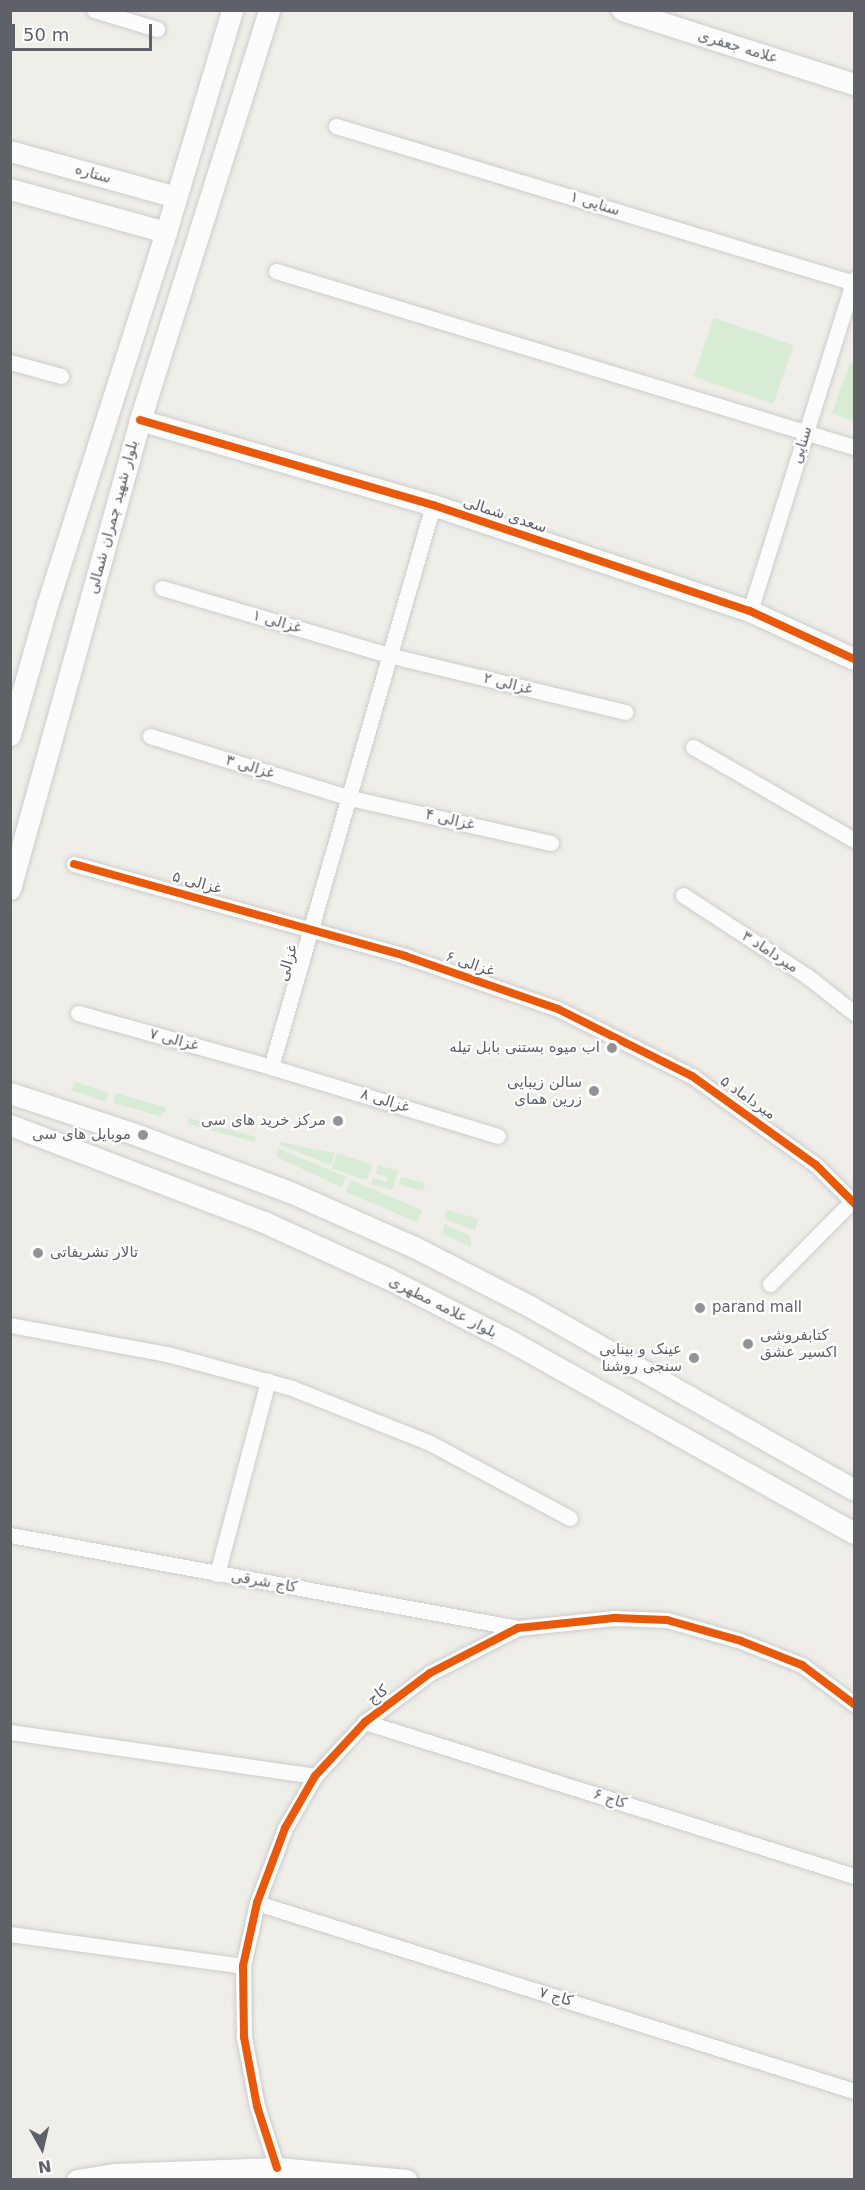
<!DOCTYPE html>
<meta charset="utf-8">
<style>
body{margin:0}
#map{position:relative;width:865px;height:2190px;overflow:hidden;background:#efeee9;font-family:"DejaVu Sans",Vazirmatn,sans-serif}
div>[style]{position:absolute}
.green>*{inset:0;background:#d7ebd5;transform-origin:0 0}
.roads{filter:drop-shadow(0 0 2px #cccccb) drop-shadow(0 0 2px #cccccb)}
.street>*{height:15px;margin:-7.5px;padding:0 7.5px;transform-origin:7.5px;border-radius:7.5px;background:#fdfcfc}
.secondary>*{height:21px;margin:-10.5px;padding:0 10.5px;transform-origin:10.5px;border-radius:10.5px;background:#fdfcfc}
.cycleway>*{height:8px;margin:-4px;padding:0 4px;transform-origin:4px;border-radius:4px;background:#e8590c}
.dots>*{width:16px;height:16px;translate:-50% -50%;box-sizing:border-box;border:3px solid #fff;border-radius:50%}
span{translate:-50% -50%;white-space:nowrap;text-align:center;line-height:1.15;-webkit-text-stroke:4.5px #fff;paint-order:stroke}
.street-label{font-size:15px;color:#5e6268}
.poi-label{font-size:15px;color:#5e6268}
.right{translate:-100% -50%;text-align:right}
.left{translate:0 -50%;text-align:left}
.frame{position:absolute;inset:0;border:12px solid #5e6268;pointer-events:none}
.north{position:absolute;left:12px;top:2118px;width:60px;height:60px;-webkit-text-stroke:4px #fff;paint-order:stroke;rotate:172deg;font-size:16px;font-weight:700;line-height:24px;text-align:center;color:#5e6268}
.north::after{content:'';display:block;margin:auto;width:21px;height:27px;background:#5e6268;clip-path:polygon(50% 0,100% 100%,50% 72%,0 100%)}
.scale{position:absolute;left:12px;top:24px;width:140px;height:27px;box-sizing:border-box;border:3px solid #5e6268;border-top:0;padding-left:8px;font-size:18px;line-height:21px;white-space:nowrap;color:#5e6268;-webkit-text-stroke:4px #fff;paint-order:stroke}
</style>
<div id="map">
<div class="green">
<div style="left:714px;top:318px;width:84px;height:62px;rotate:19deg"></div>
<div style="clip-path:polygon(850px 363px,854px 364px,854px 421px,832px 413px)"></div>
<div style="left:75px;top:1082px;width:35px;height:9px;rotate:18deg"></div>
<div style="clip-path:polygon(116px 1093px,164px 1107px,166px 1110px,160px 1116px,113px 1103px)"></div>
<div style="clip-path:polygon(189px 1118px,256px 1137px,255px 1142px,188px 1124px)"></div>
<div style="clip-path:polygon(280px 1142px,334px 1153px,331px 1165px,280px 1145px)"></div>
<div style="clip-path:polygon(277px 1148px,346px 1177px,341px 1187px,277px 1157px)"></div>
<div style="left:337px;top:1153px;width:37px;height:16px;rotate:19deg"></div>
<div style="clip-path:polygon(378px 1165px,398px 1171px,392px 1190px,371px 1184px,373px 1178px,387px 1182px,388px 1177px,376px 1174px)"></div>
<div style="left:401px;top:1177px;width:25px;height:8px;rotate:14deg"></div>
<div style="left:351px;top:1180px;width:77px;height:13px;rotate:23deg"></div>
<div style="clip-path:polygon(447px 1210px,479px 1219px,475px 1230px,445px 1219px)"></div>
<div style="clip-path:polygon(445px 1224px,470px 1236px,471px 1247px,442px 1234px)"></div>
</div>
<div class="roads">
<div class="street">
<div style="left:94px;top:10px;width:66px;rotate:16.8deg"></div>
<div style="left:336px;top:126px;width:541px;rotate:16.86deg"></div>
<div style="left:276px;top:271px;width:604px;rotate:16.94deg"></div>
<div style="left:10px;top:362px;width:53px;rotate:15.4deg"></div>
<div style="left:162px;top:588px;width:240px;rotate:16.5deg"></div>
<div style="left:392px;top:656px;width:240px;rotate:13.5deg"></div>
<div style="left:750px;top:611px;width:348px;rotate:-72.6deg"></div>
<div style="left:150px;top:736px;width:209px;rotate:17.2deg"></div>
<div style="left:350px;top:798px;width:206px;rotate:12.6deg"></div>
<div style="left:693px;top:747px;width:186px;rotate:30deg"></div>
<div style="left:74px;top:864px;width:344px;rotate:15.5deg"></div>
<div style="left:405px;top:956px;width:162px;rotate:19.1deg"></div>
<div style="left:558px;top:1009px;width:150px;rotate:26.6deg"></div>
<div style="left:692px;top:1076px;width:153px;rotate:35.7deg"></div>
<div style="left:816px;top:1165px;width:54px;rotate:45deg"></div>
<div style="left:683px;top:895px;width:148px;rotate:33.2deg"></div>
<div style="left:807px;top:976px;width:60px;rotate:38.2deg"></div>
<div style="left:78px;top:1013px;width:200px;rotate:15.6deg"></div>
<div style="left:271px;top:1067px;width:237px;rotate:16.9deg"></div>
<div style="left:271px;top:1067px;width:585px;rotate:-73.92deg"></div>
<div style="left:770px;top:1284px;width:120px;rotate:-45.3deg"></div>
<div style="left:10px;top:1325px;width:160px;rotate:10.5deg"></div>
<div style="left:167px;top:1354px;width:130px;rotate:15.2deg"></div>
<div style="left:292px;top:1388px;width:146px;rotate:21.7deg"></div>
<div style="left:428px;top:1442px;width:161px;rotate:28.2deg"></div>
<div style="left:10px;top:1535px;width:516px;rotate:10.37deg"></div>
<div style="left:217px;top:1574px;width:200px;rotate:-75.2deg"></div>
<div style="left:365px;top:1722px;width:513px;rotate:17.48deg"></div>
<div style="left:10px;top:1732px;width:308px;rotate:8.2deg"></div>
<div style="left:257px;top:1903px;width:626px;rotate:17.48deg"></div>
<div style="left:10px;top:1934px;width:235px;rotate:7.8deg"></div>
<div style="left:277px;top:2168px;width:65px;rotate:-107.9deg"></div>
<div style="left:257px;top:2106px;width:70px;rotate:-100.7deg"></div>
<div style="left:244px;top:2037px;width:71px;rotate:-90.8deg"></div>
<div style="left:243px;top:1966px;width:65px;rotate:-77.5deg"></div>
<div style="left:257px;top:1903px;width:80px;rotate:-69.5deg"></div>
<div style="left:285px;top:1828px;width:60px;rotate:-60deg"></div>
<div style="left:315px;top:1776px;width:74px;rotate:-47.2deg"></div>
<div style="left:365px;top:1722px;width:81px;rotate:-37deg"></div>
<div style="left:430px;top:1673px;width:99px;rotate:-27.1deg"></div>
<div style="left:518px;top:1628px;width:97px;rotate:-5.9deg"></div>
<div style="left:614px;top:1618px;width:53px;rotate:2.2deg"></div>
<div style="left:667px;top:1620px;width:77px;rotate:15.8deg"></div>
<div style="left:741px;top:1641px;width:66px;rotate:21.5deg"></div>
<div style="left:802px;top:1665px;width:65px;rotate:36.9deg"></div>
</div>
<div class="secondary">
<div style="left:622px;top:10px;width:244px;rotate:17.7deg"></div>
<div style="left:10px;top:151px;width:172px;rotate:15.5deg"></div>
<div style="left:10px;top:189px;width:162px;rotate:15.4deg"></div>
<div style="left:140px;top:420px;width:305px;rotate:16.2deg"></div>
<div style="left:433px;top:505px;width:334px;rotate:18.5deg"></div>
<div style="left:750px;top:611px;width:115px;rotate:24.8deg"></div>
<div style="left:10px;top:735px;width:135px;rotate:-74.1deg"></div>
<div style="left:47px;top:605px;width:392px;rotate:-72.3deg"></div>
<div style="left:166px;top:232px;width:232px;rotate:-73.4deg"></div>
<div style="left:10px;top:889px;width:487px;rotate:-74.5deg"></div>
<div style="left:140px;top:420px;width:430px;rotate:-72.5deg"></div>
<div style="left:10px;top:1093px;width:128px;rotate:18.2deg"></div>
<div style="left:132px;top:1133px;width:169px;rotate:20.5deg"></div>
<div style="left:290px;top:1192px;width:136px;rotate:23.9deg"></div>
<div style="left:414px;top:1247px;width:131px;rotate:27.1deg"></div>
<div style="left:531px;top:1307px;width:371px;rotate:29.5deg"></div>
<div style="left:10px;top:1125px;width:272px;rotate:20.9deg"></div>
<div style="left:264px;top:1222px;width:137px;rotate:24.5deg"></div>
<div style="left:389px;top:1279px;width:130px;rotate:27deg"></div>
<div style="left:505px;top:1338px;width:400px;rotate:29.2deg"></div>
<div style="left:77px;top:2180px;width:39px;rotate:-9deg"></div>
<div style="left:116px;top:2174px;width:161px;rotate:-2.1deg"></div>
<div style="left:277px;top:2168px;width:130px;rotate:5.3deg"></div>
</div>
</div>
<div class="cycleway">
<div style="left:140px;top:420px;width:305px;rotate:16.2deg"></div>
<div style="left:433px;top:505px;width:334px;rotate:18.5deg"></div>
<div style="left:750px;top:611px;width:115px;rotate:24.8deg"></div>
<div style="left:74px;top:864px;width:344px;rotate:15.5deg"></div>
<div style="left:405px;top:956px;width:162px;rotate:19.1deg"></div>
<div style="left:558px;top:1009px;width:150px;rotate:26.6deg"></div>
<div style="left:692px;top:1076px;width:153px;rotate:35.7deg"></div>
<div style="left:816px;top:1165px;width:54px;rotate:45deg"></div>
<div style="left:277px;top:2168px;width:65px;rotate:-107.9deg"></div>
<div style="left:257px;top:2106px;width:70px;rotate:-100.7deg"></div>
<div style="left:244px;top:2037px;width:71px;rotate:-90.8deg"></div>
<div style="left:243px;top:1966px;width:65px;rotate:-77.5deg"></div>
<div style="left:257px;top:1903px;width:80px;rotate:-69.5deg"></div>
<div style="left:285px;top:1828px;width:60px;rotate:-60deg"></div>
<div style="left:315px;top:1776px;width:74px;rotate:-47.2deg"></div>
<div style="left:365px;top:1722px;width:81px;rotate:-37deg"></div>
<div style="left:430px;top:1673px;width:99px;rotate:-27.1deg"></div>
<div style="left:518px;top:1628px;width:97px;rotate:-5.9deg"></div>
<div style="left:614px;top:1618px;width:53px;rotate:2.2deg"></div>
<div style="left:667px;top:1620px;width:77px;rotate:15.8deg"></div>
<div style="left:741px;top:1641px;width:66px;rotate:21.5deg"></div>
<div style="left:802px;top:1665px;width:65px;rotate:36.9deg"></div>
</div>
<div class="dots">
<div style="left:612px;top:1048px;background:#919395"></div>
<div style="left:594px;top:1091px;background:#919395"></div>
<div style="left:338px;top:1121px;background:#919395"></div>
<div style="left:143px;top:1135px;background:#919395"></div>
<div style="left:38px;top:1253px;background:#919395"></div>
<div style="left:700px;top:1308px;background:#919395"></div>
<div style="left:748px;top:1344px;background:#919395"></div>
<div style="left:694px;top:1358px;background:#919395"></div>
</div>
<div class="street-label">
<span style="left:738px;top:47px;rotate:17deg">علامه جعفری</span>
<span style="left:93px;top:174px;rotate:16deg">ستاره</span>
<span style="left:595px;top:204px;rotate:17deg">سنایی ۱</span>
<span style="left:802px;top:445px;rotate:-73deg">سنایی</span>
<span style="left:505px;top:515px;rotate:18deg">سعدی شمالی</span>
<span style="left:113px;top:517px;rotate:-75deg">بلوار شهید چمران شمالی</span>
<span style="left:277px;top:622px;rotate:16deg">غزالی ۱</span>
<span style="left:508px;top:684px;rotate:14deg">غزالی ۲</span>
<span style="left:250px;top:767px;rotate:17deg">غزالی ۳</span>
<span style="left:450px;top:820px;rotate:13deg">غزالی ۴</span>
<span style="left:197px;top:883px;rotate:15deg">غزالی ۵</span>
<span style="left:770px;top:952px;rotate:33deg">میرداماد ۳</span>
<span style="left:288px;top:963px;rotate:-74deg">غزالی</span>
<span style="left:470px;top:964px;rotate:19deg">غزالی ۶</span>
<span style="left:174px;top:1040px;rotate:15deg">غزالی ۷</span>
<span style="left:748px;top:1098px;rotate:35deg">میرداماد ۵</span>
<span style="left:385px;top:1101px;rotate:17deg">غزالی ۸</span>
<span style="left:443px;top:1307px;rotate:27deg">بلوار علامه مطهری</span>
<span style="left:264px;top:1582px;rotate:10deg">کاج شرقی</span>
<span style="left:378px;top:1695px;rotate:-37deg">کاج</span>
<span style="left:610px;top:1799px;rotate:18deg">کاج ۶</span>
<span style="left:556px;top:1997px;rotate:17deg">کاج ۷</span>
</div>
<div class="poi-label">
<span class="right" style="left:600px;top:1048px">اب میوه بستنی بابل تیله</span>
<span class="right" style="left:582px;top:1091px">سالن زیبایی<br>زرین همای</span>
<span class="right" style="left:326px;top:1121px">مرکز خرید های سی</span>
<span class="right" style="left:131px;top:1135px">موبایل های سی</span>
<span class="left" style="left:50px;top:1253px">تالار تشریفاتی</span>
<span class="left" style="left:712px;top:1308px">parand mall</span>
<span class="left" style="left:760px;top:1344px">کتابفروشی<br>اکسیر عشق</span>
<span class="right" style="left:682px;top:1358px">عینک و بینایی<br>سنجی روشنا</span>
</div>
<div class="frame"></div>
<div class="north">N</div>
<div class="scale">50 m</div>
</div>
